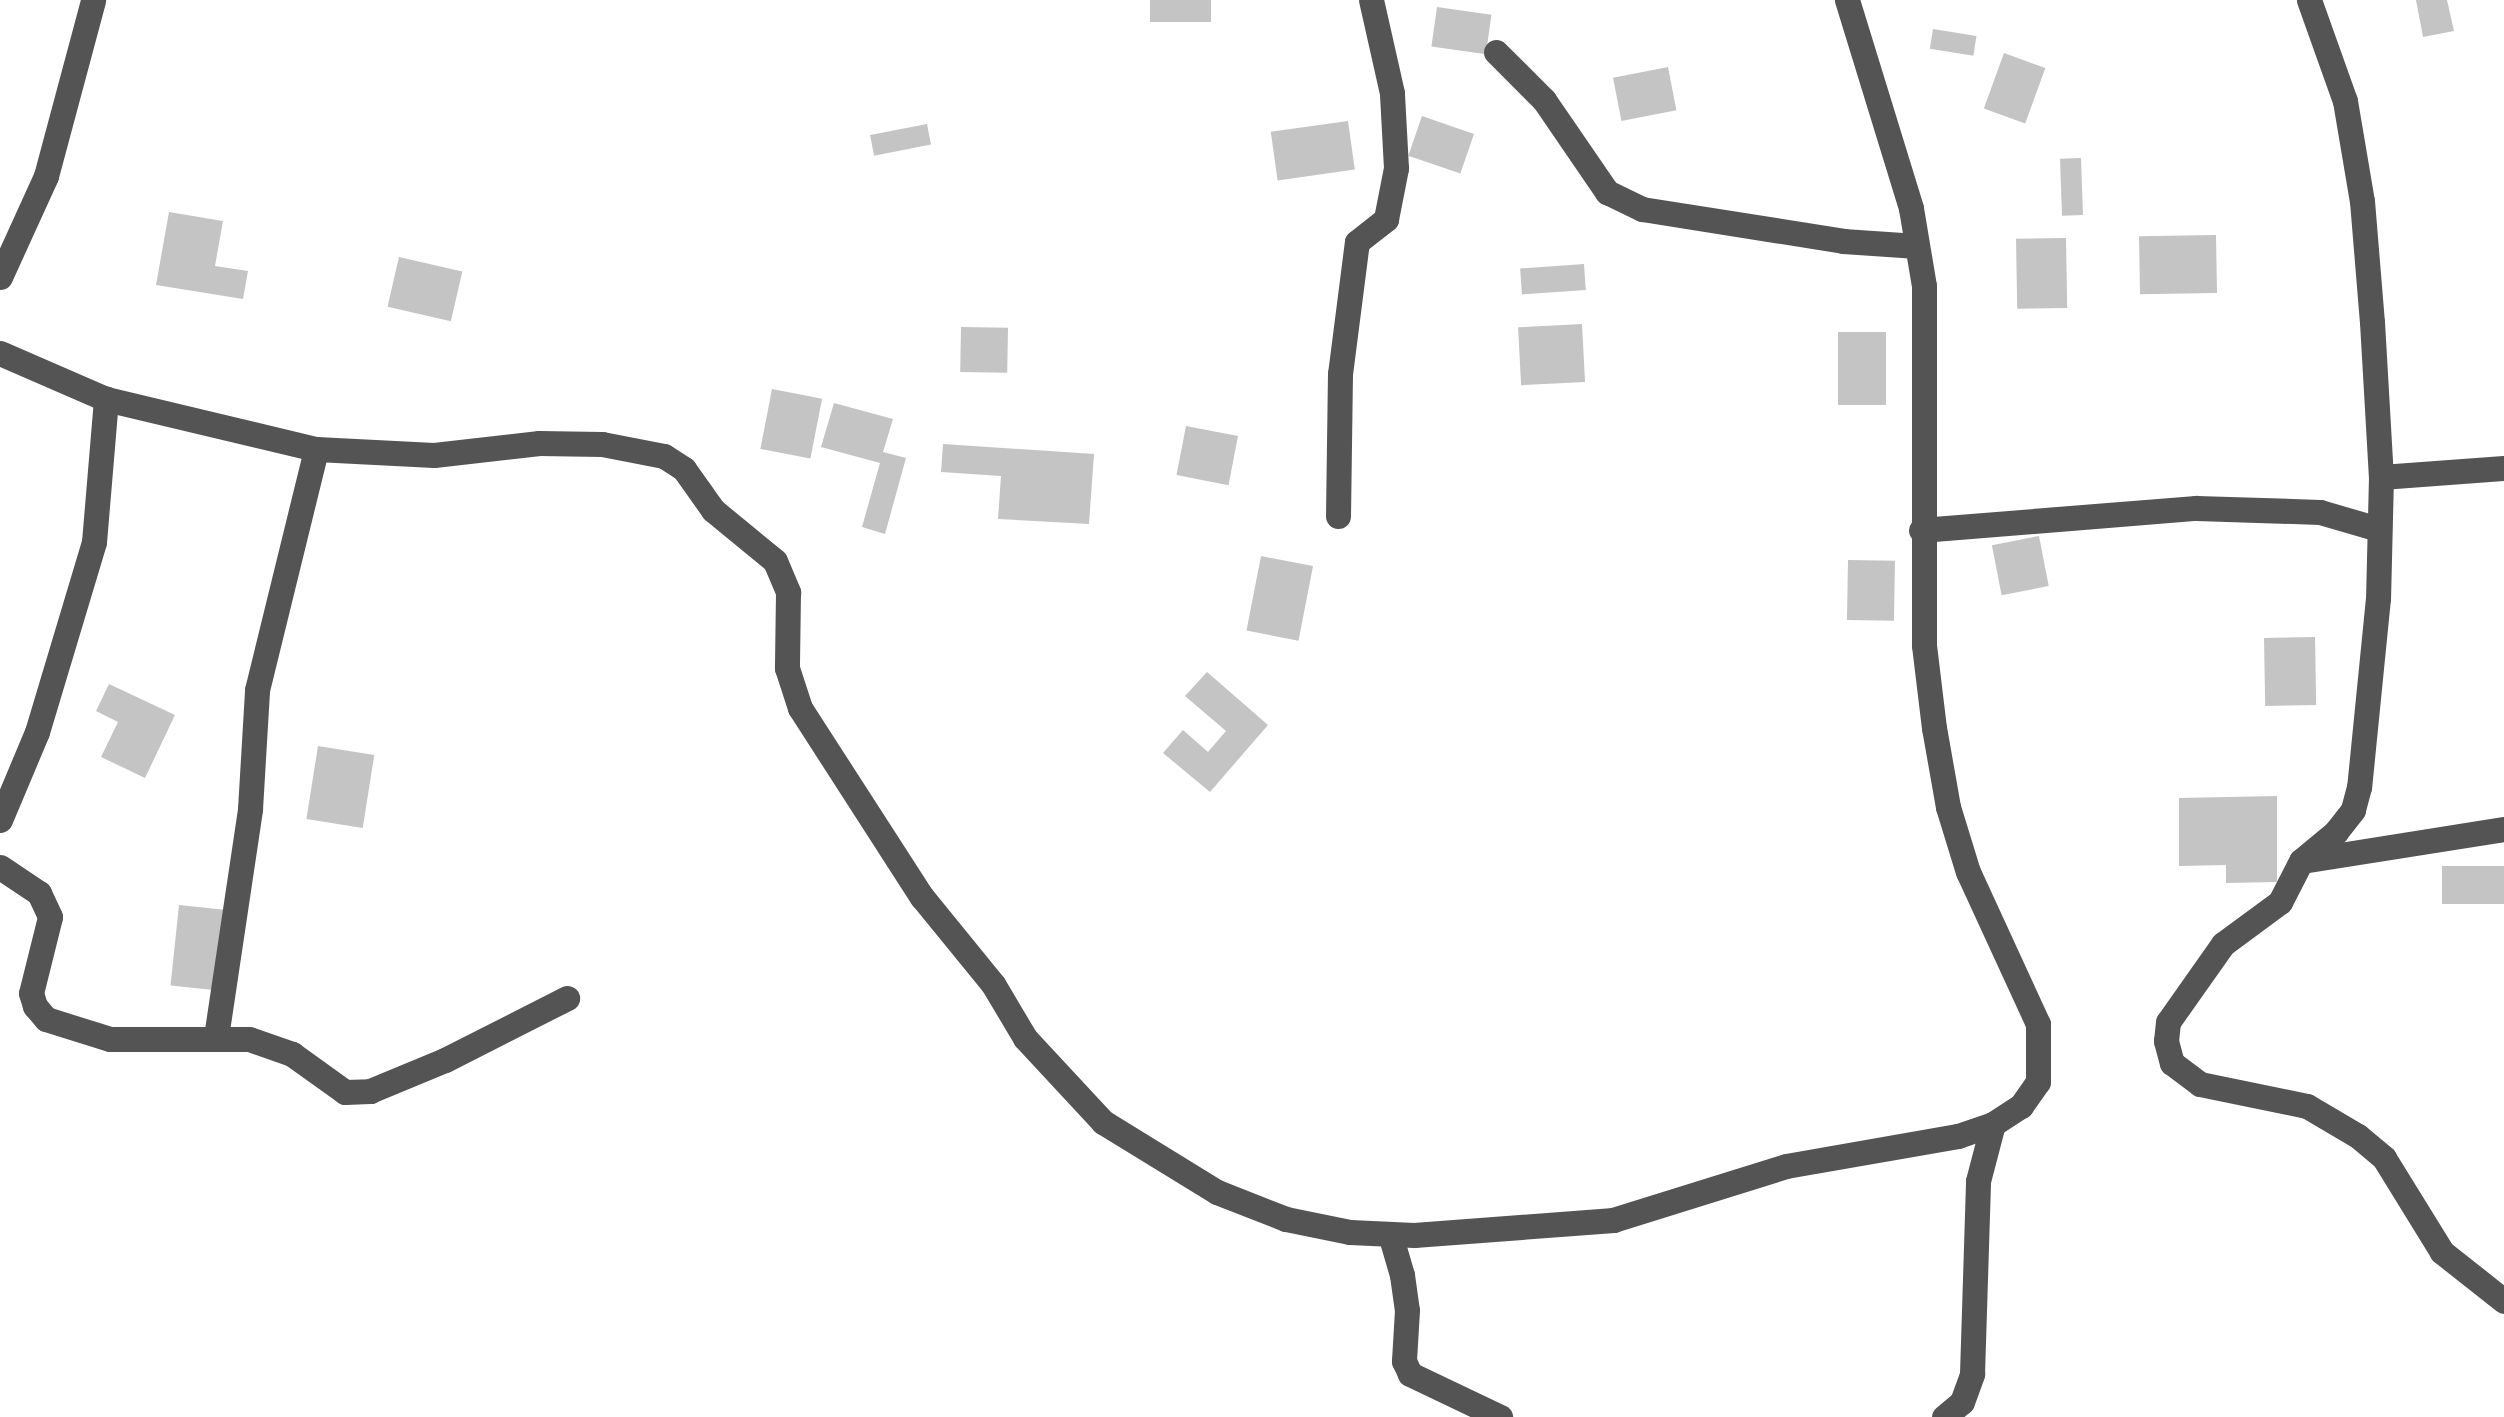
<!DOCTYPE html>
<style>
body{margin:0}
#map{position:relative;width:2504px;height:1417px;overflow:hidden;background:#fff;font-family:"Titillium Web",sans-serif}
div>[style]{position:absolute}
.building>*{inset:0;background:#c4c4c4;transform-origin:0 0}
.minor>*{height:25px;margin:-12.5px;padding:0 12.5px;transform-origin:12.5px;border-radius:12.5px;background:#545454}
span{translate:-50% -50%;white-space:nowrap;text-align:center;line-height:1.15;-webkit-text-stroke:9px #fff;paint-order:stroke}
</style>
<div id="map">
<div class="building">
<div style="left:1150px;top:0;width:61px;height:22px"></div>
<div style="clip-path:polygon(2416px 0,2447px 0,2454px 31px,2423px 37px)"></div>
<div style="left:1437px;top:7px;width:55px;height:40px;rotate:8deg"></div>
<div style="left:1933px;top:29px;width:44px;height:20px;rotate:9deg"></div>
<div style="left:2004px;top:53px;width:44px;height:59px;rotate:20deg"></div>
<div style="left:1668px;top:67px;width:44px;height:56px;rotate:79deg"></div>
<div style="left:1422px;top:116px;width:55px;height:42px;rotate:19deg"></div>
<div style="left:1348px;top:121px;width:49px;height:78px;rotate:82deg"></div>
<div style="left:927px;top:124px;width:21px;height:58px;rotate:79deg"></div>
<div style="left:2081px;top:158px;width:57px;height:21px;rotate:88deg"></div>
<div style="clip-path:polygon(169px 212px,223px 221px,215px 266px,248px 271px,243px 299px,156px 285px)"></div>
<div style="left:2216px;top:235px;width:58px;height:77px;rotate:89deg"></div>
<div style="left:2066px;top:238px;width:70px;height:50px;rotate:89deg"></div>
<div style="left:399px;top:257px;width:65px;height:51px;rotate:13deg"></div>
<div style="left:1584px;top:264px;width:26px;height:64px;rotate:86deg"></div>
<div style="left:1582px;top:324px;width:58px;height:64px;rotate:87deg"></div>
<div style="left:961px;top:327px;width:47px;height:45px;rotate:1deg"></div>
<div style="left:1838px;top:332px;width:48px;height:73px"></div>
<div style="left:772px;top:389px;width:51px;height:61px;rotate:11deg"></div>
<div style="clip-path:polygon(834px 403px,893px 419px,883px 452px,906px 458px,885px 534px,862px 527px,880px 463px,821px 447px)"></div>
<div style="left:1186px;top:426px;width:53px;height:50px;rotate:11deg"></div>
<div style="clip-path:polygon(943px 444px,1094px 454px,1089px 524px,998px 519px,1001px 476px,941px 472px)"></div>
<div style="left:2039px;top:536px;width:51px;height:48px;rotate:79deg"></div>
<div style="left:1261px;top:556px;width:53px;height:76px;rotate:11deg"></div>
<div style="left:1848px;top:560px;width:47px;height:60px;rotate:1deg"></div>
<div style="left:2315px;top:637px;width:68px;height:51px;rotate:89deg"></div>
<div style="clip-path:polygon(1207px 672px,1268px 725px,1210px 792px,1163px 753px,1183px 730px,1208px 752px,1226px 731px,1185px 696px)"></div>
<div style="clip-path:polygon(109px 684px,175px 715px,145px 778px,101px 757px,118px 722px,96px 711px)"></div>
<div style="left:318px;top:746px;width:57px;height:74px;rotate:9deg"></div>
<div style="clip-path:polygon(2277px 796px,2277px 882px,2226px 883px,2226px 865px,2179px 866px,2179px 798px)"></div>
<div style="left:2504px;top:866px;width:38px;height:62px;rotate:90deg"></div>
<div style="left:179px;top:905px;width:48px;height:81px;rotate:6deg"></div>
</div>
<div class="minor">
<div style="left:2309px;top:0;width:107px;rotate:70.4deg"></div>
<div style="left:2345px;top:101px;width:101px;rotate:80.4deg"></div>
<div style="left:2362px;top:201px;width:121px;rotate:85.3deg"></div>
<div style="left:2372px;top:322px;width:155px;rotate:86.7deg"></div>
<div style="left:2381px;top:477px;width:121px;rotate:91.4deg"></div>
<div style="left:2378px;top:598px;width:190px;rotate:95.7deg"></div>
<div style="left:2359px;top:787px;width:24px;rotate:105deg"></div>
<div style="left:2353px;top:810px;width:28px;rotate:128deg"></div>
<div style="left:2336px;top:832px;width:45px;rotate:140.4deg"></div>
<div style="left:2301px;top:861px;width:46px;rotate:117.1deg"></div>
<div style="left:2280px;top:902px;width:71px;rotate:143.6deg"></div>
<div style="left:2223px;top:944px;width:95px;rotate:125.2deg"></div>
<div style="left:2168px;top:1022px;width:19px;rotate:96deg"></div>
<div style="left:2166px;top:1041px;width:23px;rotate:75deg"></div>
<div style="left:2172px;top:1063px;width:35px;rotate:37deg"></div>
<div style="left:2200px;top:1084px;width:109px;rotate:11.6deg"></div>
<div style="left:2307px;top:1106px;width:59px;rotate:30.5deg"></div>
<div style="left:2358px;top:1136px;width:34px;rotate:40deg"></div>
<div style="left:2384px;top:1158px;width:110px;rotate:58.3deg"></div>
<div style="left:2442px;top:1252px;width:79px;rotate:38.3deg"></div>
<div style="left:1496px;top:52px;width:68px;rotate:45deg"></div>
<div style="left:1544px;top:100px;width:112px;rotate:55.6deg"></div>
<div style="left:1607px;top:192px;width:39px;rotate:26deg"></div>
<div style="left:1642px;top:209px;width:204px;rotate:9deg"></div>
<div style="left:1843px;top:241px;width:74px;rotate:3.9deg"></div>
<div style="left:0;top:277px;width:111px;rotate:-65.5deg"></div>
<div style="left:46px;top:176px;width:182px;rotate:-75deg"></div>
<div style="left:0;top:353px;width:116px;rotate:23.5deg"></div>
<div style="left:106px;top:399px;width:216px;rotate:13.4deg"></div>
<div style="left:316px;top:449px;width:118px;rotate:2.9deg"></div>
<div style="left:434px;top:455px;width:106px;rotate:-6.5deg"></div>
<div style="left:539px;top:443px;width:63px;rotate:0.9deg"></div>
<div style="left:602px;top:444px;width:63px;rotate:11deg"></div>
<div style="left:664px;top:456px;width:24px;rotate:33deg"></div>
<div style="left:684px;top:469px;width:50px;rotate:54.7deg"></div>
<div style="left:713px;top:510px;width:80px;rotate:39.4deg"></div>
<div style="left:775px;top:561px;width:34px;rotate:67deg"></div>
<div style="left:788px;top:592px;width:76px;rotate:90.8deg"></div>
<div style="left:787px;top:668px;width:42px;rotate:72deg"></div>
<div style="left:800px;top:708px;width:225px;rotate:57.2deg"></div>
<div style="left:922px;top:897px;width:112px;rotate:50.8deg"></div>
<div style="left:993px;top:984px;width:63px;rotate:59.3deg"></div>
<div style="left:1025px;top:1038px;width:115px;rotate:47.1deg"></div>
<div style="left:1103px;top:1122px;width:134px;rotate:31.6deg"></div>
<div style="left:1217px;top:1192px;width:74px;rotate:21.4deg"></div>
<div style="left:1286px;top:1219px;width:65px;rotate:11.5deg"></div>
<div style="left:1350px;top:1232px;width:64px;rotate:2.7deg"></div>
<div style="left:1414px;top:1235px;width:200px;rotate:-4.3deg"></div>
<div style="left:1613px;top:1220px;width:181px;rotate:-17.3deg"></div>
<div style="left:1786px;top:1166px;width:175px;rotate:-9.9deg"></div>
<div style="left:1958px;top:1136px;width:37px;rotate:-19deg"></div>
<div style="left:1993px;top:1124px;width:33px;rotate:-33deg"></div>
<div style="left:2021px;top:1106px;width:29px;rotate:-55deg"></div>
<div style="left:2038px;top:1082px;width:58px;rotate:-90deg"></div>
<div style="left:2038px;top:1024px;width:167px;rotate:-114.7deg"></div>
<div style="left:1968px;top:872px;width:68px;rotate:-107.1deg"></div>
<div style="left:1948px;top:807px;width:80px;rotate:-100deg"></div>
<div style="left:1934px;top:728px;width:84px;rotate:-96.9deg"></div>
<div style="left:1924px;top:645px;width:359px;rotate:-90deg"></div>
<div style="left:1924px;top:286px;width:79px;rotate:-99.5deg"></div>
<div style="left:1911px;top:208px;width:218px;rotate:-107.1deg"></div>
<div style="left:2381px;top:477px;width:123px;rotate:-4.2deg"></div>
<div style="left:1338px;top:516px;width:142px;rotate:-89.2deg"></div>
<div style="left:1340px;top:374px;width:133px;rotate:-82.7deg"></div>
<div style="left:1357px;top:242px;width:37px;rotate:-38deg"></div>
<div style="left:1386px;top:219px;width:52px;rotate:-78.9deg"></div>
<div style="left:1396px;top:168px;width:75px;rotate:-93.1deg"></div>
<div style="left:1392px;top:93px;width:95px;rotate:-102.7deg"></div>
<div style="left:1921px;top:530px;width:276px;rotate:-4.6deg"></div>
<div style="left:2196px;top:508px;width:124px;rotate:1.8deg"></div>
<div style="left:2320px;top:512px;width:60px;rotate:16.3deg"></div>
<div style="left:0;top:820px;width:95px;rotate:-67.2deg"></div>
<div style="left:37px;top:732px;width:198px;rotate:-73.3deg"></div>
<div style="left:94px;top:542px;width:144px;rotate:-85.2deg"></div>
<div style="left:2302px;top:861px;width:205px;rotate:-9deg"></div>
<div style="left:0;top:867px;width:47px;rotate:33.7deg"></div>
<div style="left:39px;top:893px;width:26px;rotate:65deg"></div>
<div style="left:50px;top:917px;width:78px;rotate:104deg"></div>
<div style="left:31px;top:993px;width:14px;rotate:73deg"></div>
<div style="left:35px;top:1006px;width:17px;rotate:50deg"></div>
<div style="left:46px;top:1019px;width:67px;rotate:17.4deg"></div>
<div style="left:110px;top:1039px;width:139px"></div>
<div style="left:249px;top:1039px;width:46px;rotate:19.2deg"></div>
<div style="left:292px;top:1054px;width:65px;rotate:35.6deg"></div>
<div style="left:345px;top:1092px;width:25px;rotate:-2deg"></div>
<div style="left:370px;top:1091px;width:81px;rotate:-22.5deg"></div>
<div style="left:445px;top:1060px;width:137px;rotate:-26.9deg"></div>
<div style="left:216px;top:1037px;width:231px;rotate:-81.5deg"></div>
<div style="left:250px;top:809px;width:119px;rotate:-86.6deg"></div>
<div style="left:257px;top:690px;width:248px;rotate:-76.2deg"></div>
<div style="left:1390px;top:1234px;width:43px;rotate:73.7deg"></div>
<div style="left:1402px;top:1275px;width:35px;rotate:82deg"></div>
<div style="left:1407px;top:1310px;width:51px;rotate:93.4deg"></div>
<div style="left:1404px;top:1361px;width:14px;rotate:65deg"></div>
<div style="left:1410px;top:1374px;width:100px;rotate:25.5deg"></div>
<div style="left:1944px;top:1417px;width:23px;rotate:-40deg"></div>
<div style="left:1962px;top:1402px;width:30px;rotate:-70deg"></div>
<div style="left:1972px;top:1374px;width:193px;rotate:-88.2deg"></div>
<div style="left:1978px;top:1181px;width:59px;rotate:-75.3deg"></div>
</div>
</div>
